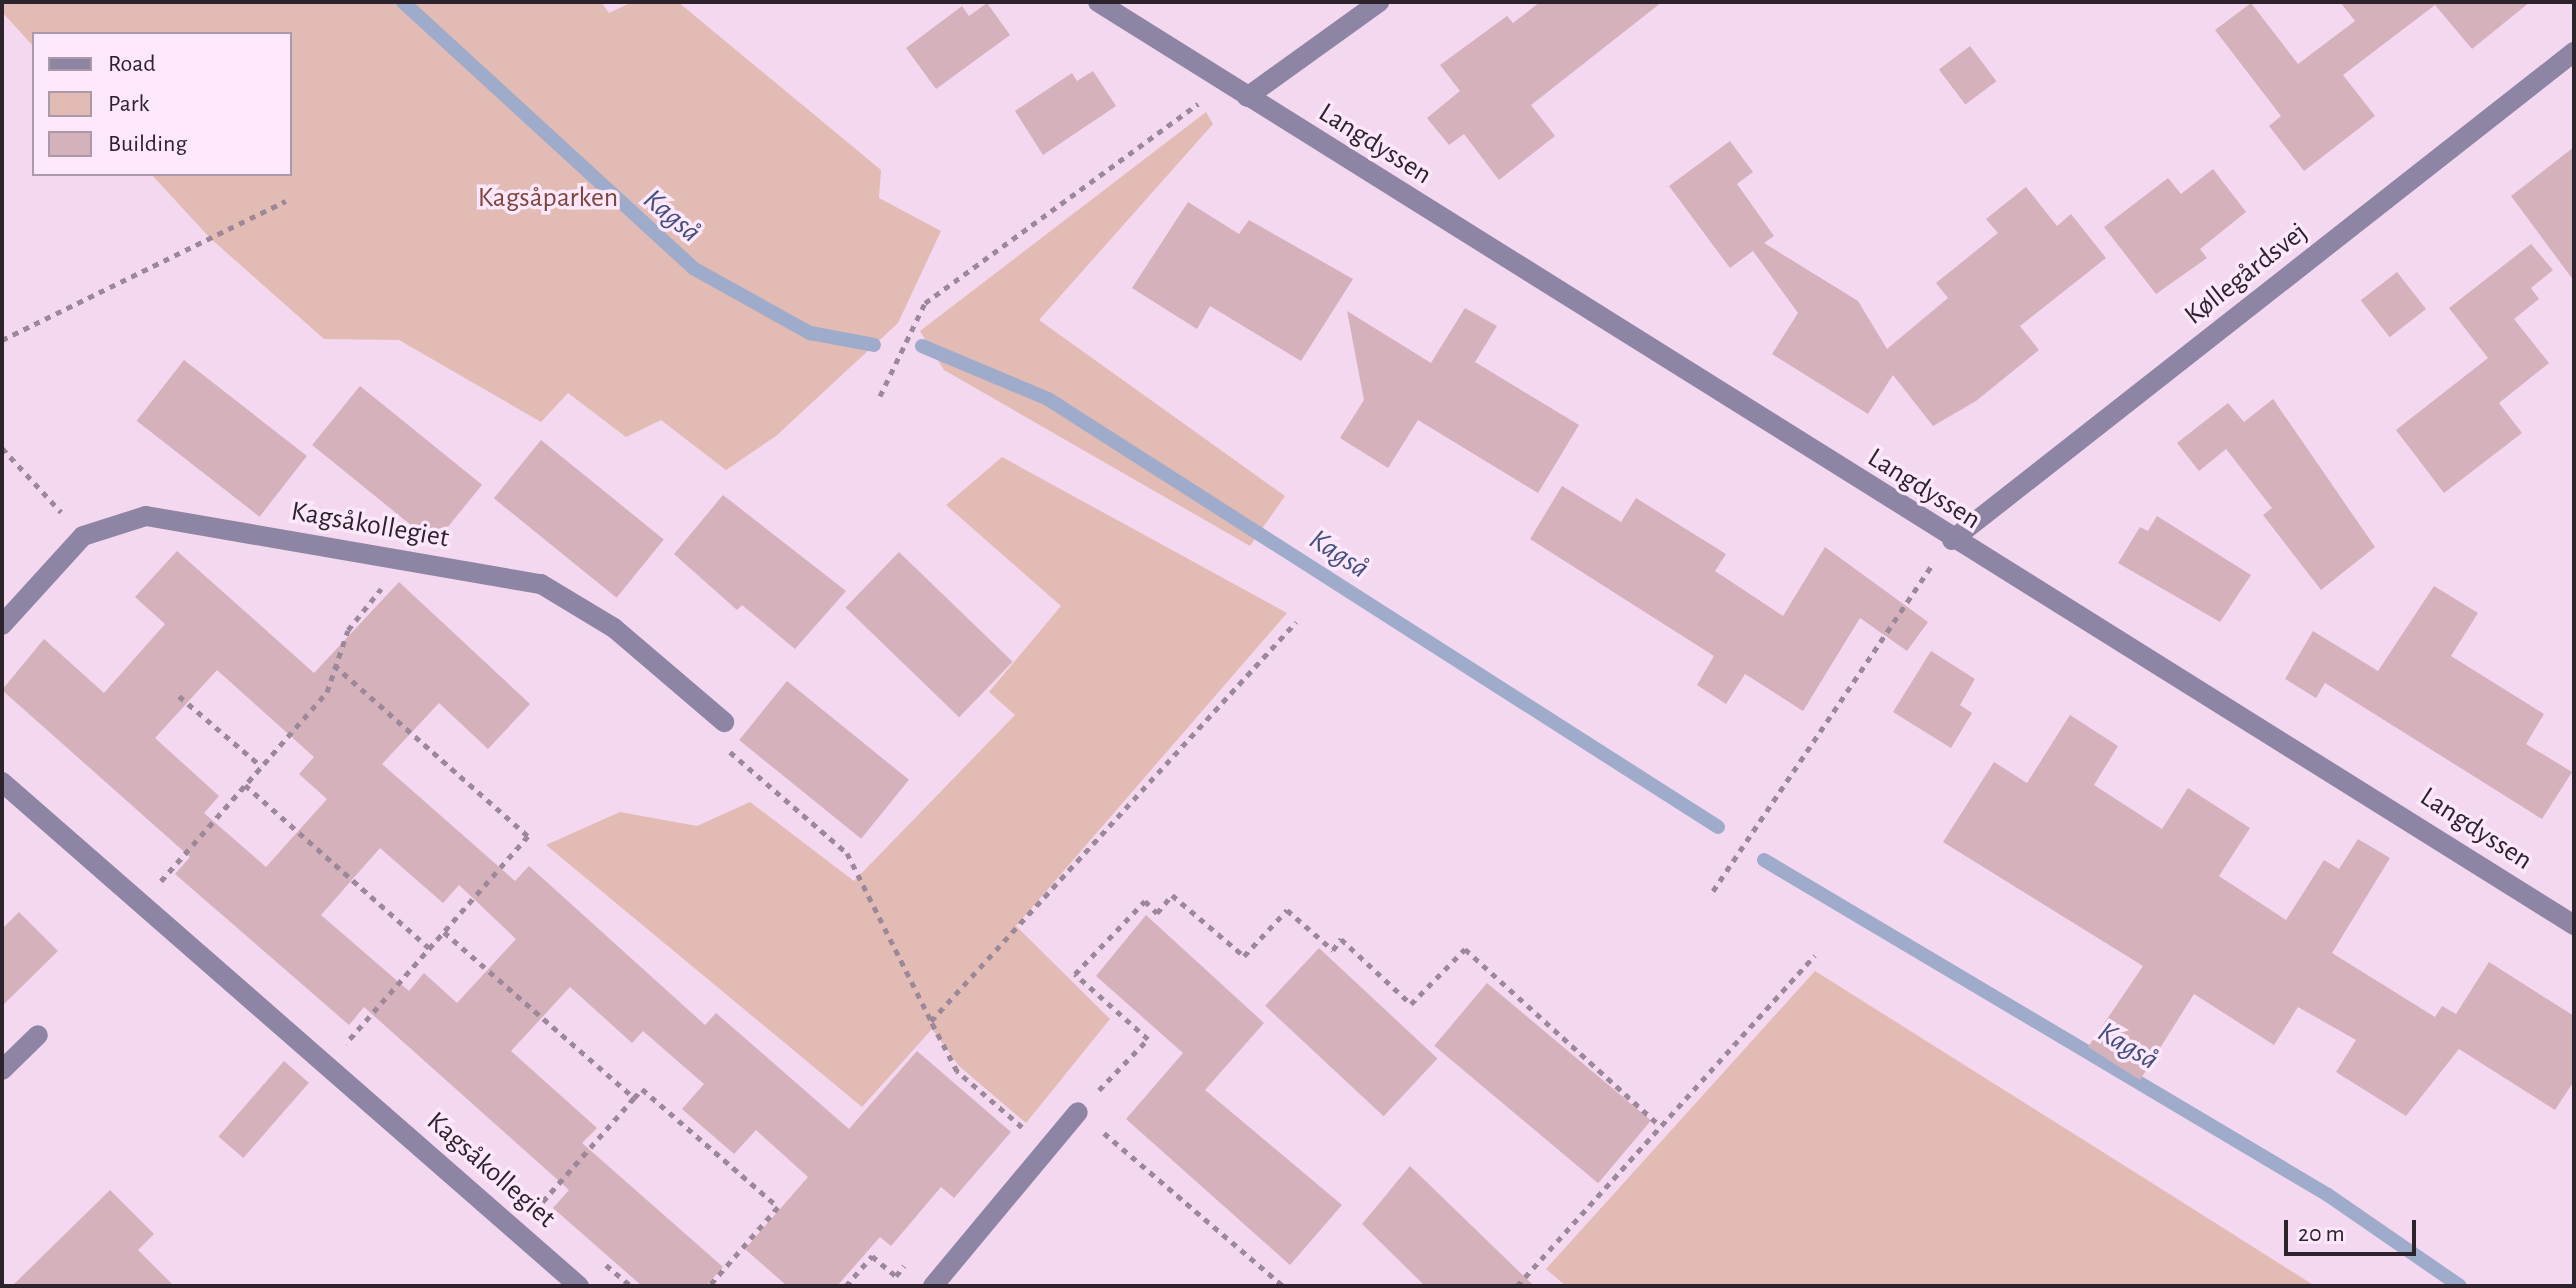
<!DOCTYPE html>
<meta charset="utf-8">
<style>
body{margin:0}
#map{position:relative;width:2576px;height:1288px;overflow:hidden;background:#f3d8f0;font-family:"Alegreya Sans",sans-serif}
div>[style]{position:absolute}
.green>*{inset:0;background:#e2bbb4}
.stream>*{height:14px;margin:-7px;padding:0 7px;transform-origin:7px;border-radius:7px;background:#9fabca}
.building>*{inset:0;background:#d5b1bb;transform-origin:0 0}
.path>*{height:5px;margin-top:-2.5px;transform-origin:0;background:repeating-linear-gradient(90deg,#9b8899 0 6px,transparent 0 12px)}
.minor>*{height:20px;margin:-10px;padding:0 10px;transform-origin:10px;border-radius:10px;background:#8e85a5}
span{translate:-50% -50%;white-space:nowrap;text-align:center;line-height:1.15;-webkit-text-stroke:7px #fde7fa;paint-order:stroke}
.street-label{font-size:28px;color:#2d232c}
.park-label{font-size:28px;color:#7d463c}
.water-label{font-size:30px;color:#41507e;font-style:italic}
.frame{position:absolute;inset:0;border:4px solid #2d232c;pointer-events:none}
.legend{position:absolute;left:32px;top:32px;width:260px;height:144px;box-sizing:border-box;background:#fde7fa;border:2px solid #aa99a8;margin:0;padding:10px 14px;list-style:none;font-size:24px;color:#2d232c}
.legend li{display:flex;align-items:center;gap:16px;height:40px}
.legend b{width:40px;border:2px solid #aa99a8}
.scale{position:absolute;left:2284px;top:1220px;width:132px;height:36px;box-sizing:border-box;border:4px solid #2d232c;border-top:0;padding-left:10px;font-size:24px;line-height:28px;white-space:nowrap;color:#2d232c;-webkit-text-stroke:6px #fde7fa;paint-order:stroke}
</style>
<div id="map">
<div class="green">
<div style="clip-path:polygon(2px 2px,601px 2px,609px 13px,632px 2px,678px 2px,881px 170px,879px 198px,941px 231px,898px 323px,776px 436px,726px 470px,661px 420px,626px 437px,568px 393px,541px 422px,399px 340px,324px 339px,210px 238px,151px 174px,290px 174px,290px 34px,34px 34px,34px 47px,2px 12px)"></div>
<div style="clip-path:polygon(1206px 112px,1213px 124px,1039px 320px,1285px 496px,1250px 546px,944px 370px,920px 331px)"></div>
<div style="clip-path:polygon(1002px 457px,1287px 613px,1016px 926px,1110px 1019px,1026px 1123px,959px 1066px,932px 1029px,862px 1107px,546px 845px,620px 812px,697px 826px,750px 802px,854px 881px,1015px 715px,989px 692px,1061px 606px,946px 505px)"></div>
<div style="clip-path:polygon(1815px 971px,2179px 1200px,2315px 1286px,1566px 1286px,1546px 1269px)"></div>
</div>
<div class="stream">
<div style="left:403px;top:2px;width:394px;rotate:42.5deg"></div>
<div style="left:693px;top:268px;width:134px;rotate:29.1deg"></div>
<div style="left:810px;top:333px;width:65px;rotate:10.6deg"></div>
<div style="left:922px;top:346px;width:137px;rotate:22.8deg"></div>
<div style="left:1048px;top:399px;width:795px;rotate:32.57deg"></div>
<div style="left:1764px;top:860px;width:656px;rotate:30.71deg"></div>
<div style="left:2328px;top:1195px;width:160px;rotate:34.6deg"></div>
</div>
<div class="building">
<div style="clip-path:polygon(1540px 2px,1662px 2px,1531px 105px,1555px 136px,1499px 180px,1464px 134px,1449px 145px,1427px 118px,1460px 91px,1440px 65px,1507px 16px,1513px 23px)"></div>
<div style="clip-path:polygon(2340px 2px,2530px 2px,2472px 49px,2435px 5px,2343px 75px,2375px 116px,2304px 171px,2269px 126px,2281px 116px,2215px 30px,2251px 3px,2298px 64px,2355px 21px)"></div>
<div style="clip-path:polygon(987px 3px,1010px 35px,936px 89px,906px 48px,962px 6px,969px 16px)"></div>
<div style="left:1970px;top:46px;width:44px;height:39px;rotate:53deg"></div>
<div style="clip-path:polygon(1093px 71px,1116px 106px,1043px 155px,1015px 111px,1072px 73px,1077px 81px)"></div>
<div style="clip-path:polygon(1730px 141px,1753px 172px,1737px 184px,1774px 236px,1764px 243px,1858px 301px,1887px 349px,1948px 298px,1936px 283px,1998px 233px,1986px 219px,2026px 187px,2057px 226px,2071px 214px,2106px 258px,2020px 326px,2039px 350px,1976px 401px,1933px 426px,1893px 375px,1868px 414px,1772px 354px,1798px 313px,1753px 251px,1730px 268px,1669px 186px)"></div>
<div style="clip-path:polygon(2574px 147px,2574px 281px,2511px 196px)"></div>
<div style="clip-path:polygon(2213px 169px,2246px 212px,2200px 249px,2207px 258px,2156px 294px,2104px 227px,2168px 178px,2181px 194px)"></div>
<div style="clip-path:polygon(1188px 202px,1239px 234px,1249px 220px,1353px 279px,1301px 361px,1210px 306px,1197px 329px,1132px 288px)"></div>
<div style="clip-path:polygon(2531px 244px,2553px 270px,2531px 288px,2539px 299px,2514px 319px,2549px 363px,2499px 403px,2522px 433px,2444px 493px,2396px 430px,2488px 358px,2449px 308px)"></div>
<div style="left:2397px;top:272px;width:47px;height:46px;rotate:52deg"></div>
<div style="clip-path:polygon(1465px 308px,1497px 326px,1475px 362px,1579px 425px,1538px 493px,1418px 420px,1388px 468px,1340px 438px,1364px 400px,1347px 311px,1431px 363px)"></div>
<div style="left:184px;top:360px;width:156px;height:77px;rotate:38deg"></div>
<div style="left:360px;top:386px;width:157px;height:76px;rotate:39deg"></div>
<div style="clip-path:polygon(2273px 399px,2375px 547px,2321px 590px,2263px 515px,2272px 508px,2226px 449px,2199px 471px,2177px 443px,2228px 403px,2244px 422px)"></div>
<div style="left:541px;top:440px;width:158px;height:75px;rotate:39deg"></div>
<div style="clip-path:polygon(1562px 486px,1621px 522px,1636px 498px,1726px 554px,1715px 571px,1783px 616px,1825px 547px,1928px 622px,1907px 651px,1860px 618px,1803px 711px,1745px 674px,1726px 704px,1697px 685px,1714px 656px,1530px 539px)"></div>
<div style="clip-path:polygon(723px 495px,846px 591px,795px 649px,742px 605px,737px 610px,674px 554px)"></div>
<div style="clip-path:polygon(2157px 516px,2251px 575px,2220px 622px,2118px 563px,2140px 527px,2148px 531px)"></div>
<div style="clip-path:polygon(evenodd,177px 551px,314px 673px,399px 582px,530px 704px,488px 749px,439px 703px,382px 764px,515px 881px,529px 866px,705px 1025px,716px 1013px,849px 1129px,917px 1051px,1011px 1132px,954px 1198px,941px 1187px,891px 1246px,880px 1237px,837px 1286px,787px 1286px,745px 1249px,808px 1177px,756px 1130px,734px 1154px,682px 1109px,704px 1084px,643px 1031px,632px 1043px,570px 987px,511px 1051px,597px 1128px,582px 1143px,723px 1267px,706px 1286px,642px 1286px,553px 1208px,569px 1190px,364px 1007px,349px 1025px,175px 874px,190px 857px,2px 690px,44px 639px,104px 693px,165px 624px,135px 597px,177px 551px,217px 670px,314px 757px,299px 774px,327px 799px,266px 867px,204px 813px,219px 796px,155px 738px,217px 670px,177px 551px,380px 848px,443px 903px,459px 885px,516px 939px,457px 1003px,424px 973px,409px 991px,321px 915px,380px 848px)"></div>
<div style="left:899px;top:552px;width:158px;height:77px;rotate:44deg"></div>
<div style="clip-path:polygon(2434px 586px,2478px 613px,2451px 656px,2544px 714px,2526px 744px,2572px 772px,2542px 819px,2325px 683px,2316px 698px,2285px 679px,2313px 631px,2378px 671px)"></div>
<div style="clip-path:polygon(1931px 651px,1975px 679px,1960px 705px,1972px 713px,1951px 748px,1893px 712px)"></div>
<div style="left:787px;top:681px;width:157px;height:76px;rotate:39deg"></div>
<div style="clip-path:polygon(2070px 715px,2118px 746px,2094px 785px,2162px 829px,2188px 788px,2250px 828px,2219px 876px,2286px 920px,2324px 860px,2339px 869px,2358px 839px,2390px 858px,2332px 953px,2435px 1017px,2442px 1006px,2456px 1014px,2489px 962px,2574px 1016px,2574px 1081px,2555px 1110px,2459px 1049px,2406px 1116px,2336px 1072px,2356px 1040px,2298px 1007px,2274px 1045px,2194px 994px,2140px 1080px,2088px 1047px,2143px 966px,1943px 842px,1994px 762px,2027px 783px)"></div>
<div style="clip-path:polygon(19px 912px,58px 951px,2px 1006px,2px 929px)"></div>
<div style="clip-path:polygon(1146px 915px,1264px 1023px,1205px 1090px,1342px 1205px,1290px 1265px,1126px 1119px,1183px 1053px,1096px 976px)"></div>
<div style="left:1319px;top:948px;width:162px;height:79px;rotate:43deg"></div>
<div style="left:1487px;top:983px;width:214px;height:82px;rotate:40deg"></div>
<div style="left:284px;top:1061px;width:33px;height:100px;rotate:41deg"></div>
<div style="clip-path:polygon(1410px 1166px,1534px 1286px,1425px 1286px,1362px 1224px)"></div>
<div style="clip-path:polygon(110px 1190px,154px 1234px,138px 1250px,174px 1286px,12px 1286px)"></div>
</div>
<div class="path">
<div style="left:2px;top:340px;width:316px;rotate:-26.1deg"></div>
<div style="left:880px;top:396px;width:103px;rotate:-64.2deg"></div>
<div style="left:925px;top:303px;width:338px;rotate:-36.1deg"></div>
<div style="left:2px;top:448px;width:87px;rotate:47.3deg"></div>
<div style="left:334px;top:665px;width:259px;rotate:41.4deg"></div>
<div style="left:528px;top:836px;width:276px;rotate:131.3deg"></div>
<div style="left:179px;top:696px;width:108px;rotate:40.5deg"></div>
<div style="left:730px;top:752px;width:155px;rotate:40.8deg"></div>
<div style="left:847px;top:853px;width:188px;rotate:63.4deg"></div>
<div style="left:245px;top:785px;width:246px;rotate:41.5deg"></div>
<div style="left:161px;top:881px;width:252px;rotate:-48.7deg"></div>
<div style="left:327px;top:692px;width:65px;rotate:-71.3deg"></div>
<div style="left:348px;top:630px;width:53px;rotate:-51.2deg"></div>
<div style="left:1713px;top:891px;width:394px;rotate:-56.1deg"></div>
<div style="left:444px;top:932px;width:252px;rotate:41.1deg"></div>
<div style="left:634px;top:1098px;width:147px;rotate:131.4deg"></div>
<div style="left:1099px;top:1090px;width:71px;rotate:-46.1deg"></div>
<div style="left:1148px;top:1039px;width:98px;rotate:-138.3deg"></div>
<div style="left:1075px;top:974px;width:101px;rotate:-46.2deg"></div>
<div style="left:1145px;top:901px;width:17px;rotate:45deg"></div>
<div style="left:1157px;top:913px;width:23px;rotate:-50deg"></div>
<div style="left:1172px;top:895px;width:94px;rotate:40.3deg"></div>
<div style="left:1244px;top:956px;width:63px;rotate:-46.9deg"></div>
<div style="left:1287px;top:910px;width:61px;rotate:41deg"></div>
<div style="left:1333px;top:950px;width:14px;rotate:-54deg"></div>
<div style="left:1341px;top:939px;width:96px;rotate:42.9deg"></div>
<div style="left:1411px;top:1004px;width:77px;rotate:-45.5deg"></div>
<div style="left:1465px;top:949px;width:263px;rotate:42.2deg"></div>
<div style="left:634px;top:1098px;width:12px;rotate:-48deg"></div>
<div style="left:642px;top:1089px;width:180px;rotate:40.9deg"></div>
<div style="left:778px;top:1207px;width:105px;rotate:131.1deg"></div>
<div style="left:1022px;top:1127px;width:86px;rotate:-139.3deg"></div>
<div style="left:957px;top:1071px;width:56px;rotate:-117.5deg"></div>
<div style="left:931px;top:1021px;width:541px;rotate:-47.55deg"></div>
<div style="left:1104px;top:1133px;width:235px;rotate:40.5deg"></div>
<div style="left:606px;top:1265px;width:33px;rotate:40deg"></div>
<div style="left:846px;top:1286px;width:40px;rotate:-49deg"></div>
<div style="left:872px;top:1256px;width:31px;rotate:40deg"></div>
<div style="left:896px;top:1276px;width:13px;rotate:-51deg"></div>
<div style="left:1517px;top:1286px;width:445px;rotate:-48deg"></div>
</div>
<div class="minor">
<div style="left:1098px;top:2px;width:1741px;rotate:32.02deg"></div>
<div style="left:1247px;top:97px;width:163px;rotate:-35.7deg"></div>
<div style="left:1952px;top:540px;width:791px;rotate:-38.12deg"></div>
<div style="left:2px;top:625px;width:120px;rotate:-47.7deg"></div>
<div style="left:83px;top:536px;width:66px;rotate:-17.6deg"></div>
<div style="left:146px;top:516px;width:401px;rotate:9.8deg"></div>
<div style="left:541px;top:584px;width:85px;rotate:31.1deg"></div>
<div style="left:614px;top:628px;width:145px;rotate:40.5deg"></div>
<div style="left:2px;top:782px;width:766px;rotate:41.14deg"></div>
<div style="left:2px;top:1070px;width:50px;rotate:-44.2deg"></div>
<div style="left:933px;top:1286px;width:226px;rotate:-50.2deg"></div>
</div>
<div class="street-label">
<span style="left:1375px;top:144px;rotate:32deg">Langdyssen</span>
<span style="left:2246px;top:274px;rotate:-38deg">Køllegårdsvej</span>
<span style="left:1924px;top:489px;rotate:32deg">Langdyssen</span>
<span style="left:370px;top:525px;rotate:10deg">Kagsåkollegiet</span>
<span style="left:2476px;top:829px;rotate:33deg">Langdyssen</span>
<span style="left:491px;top:1170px;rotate:41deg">Kagsåkollegiet</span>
</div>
<div class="park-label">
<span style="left:548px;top:198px">Kagsåparken</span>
</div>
<div class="water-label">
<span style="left:672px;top:216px;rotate:40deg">Kagså</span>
<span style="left:1339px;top:554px;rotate:33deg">Kagså</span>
<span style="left:2128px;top:1046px;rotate:31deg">Kagså</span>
</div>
<div class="frame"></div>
<ul class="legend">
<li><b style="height:10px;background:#8e85a5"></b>Road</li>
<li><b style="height:22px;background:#e2bbb4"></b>Park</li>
<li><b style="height:22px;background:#d5b1bb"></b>Building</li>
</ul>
<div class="scale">20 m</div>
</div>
